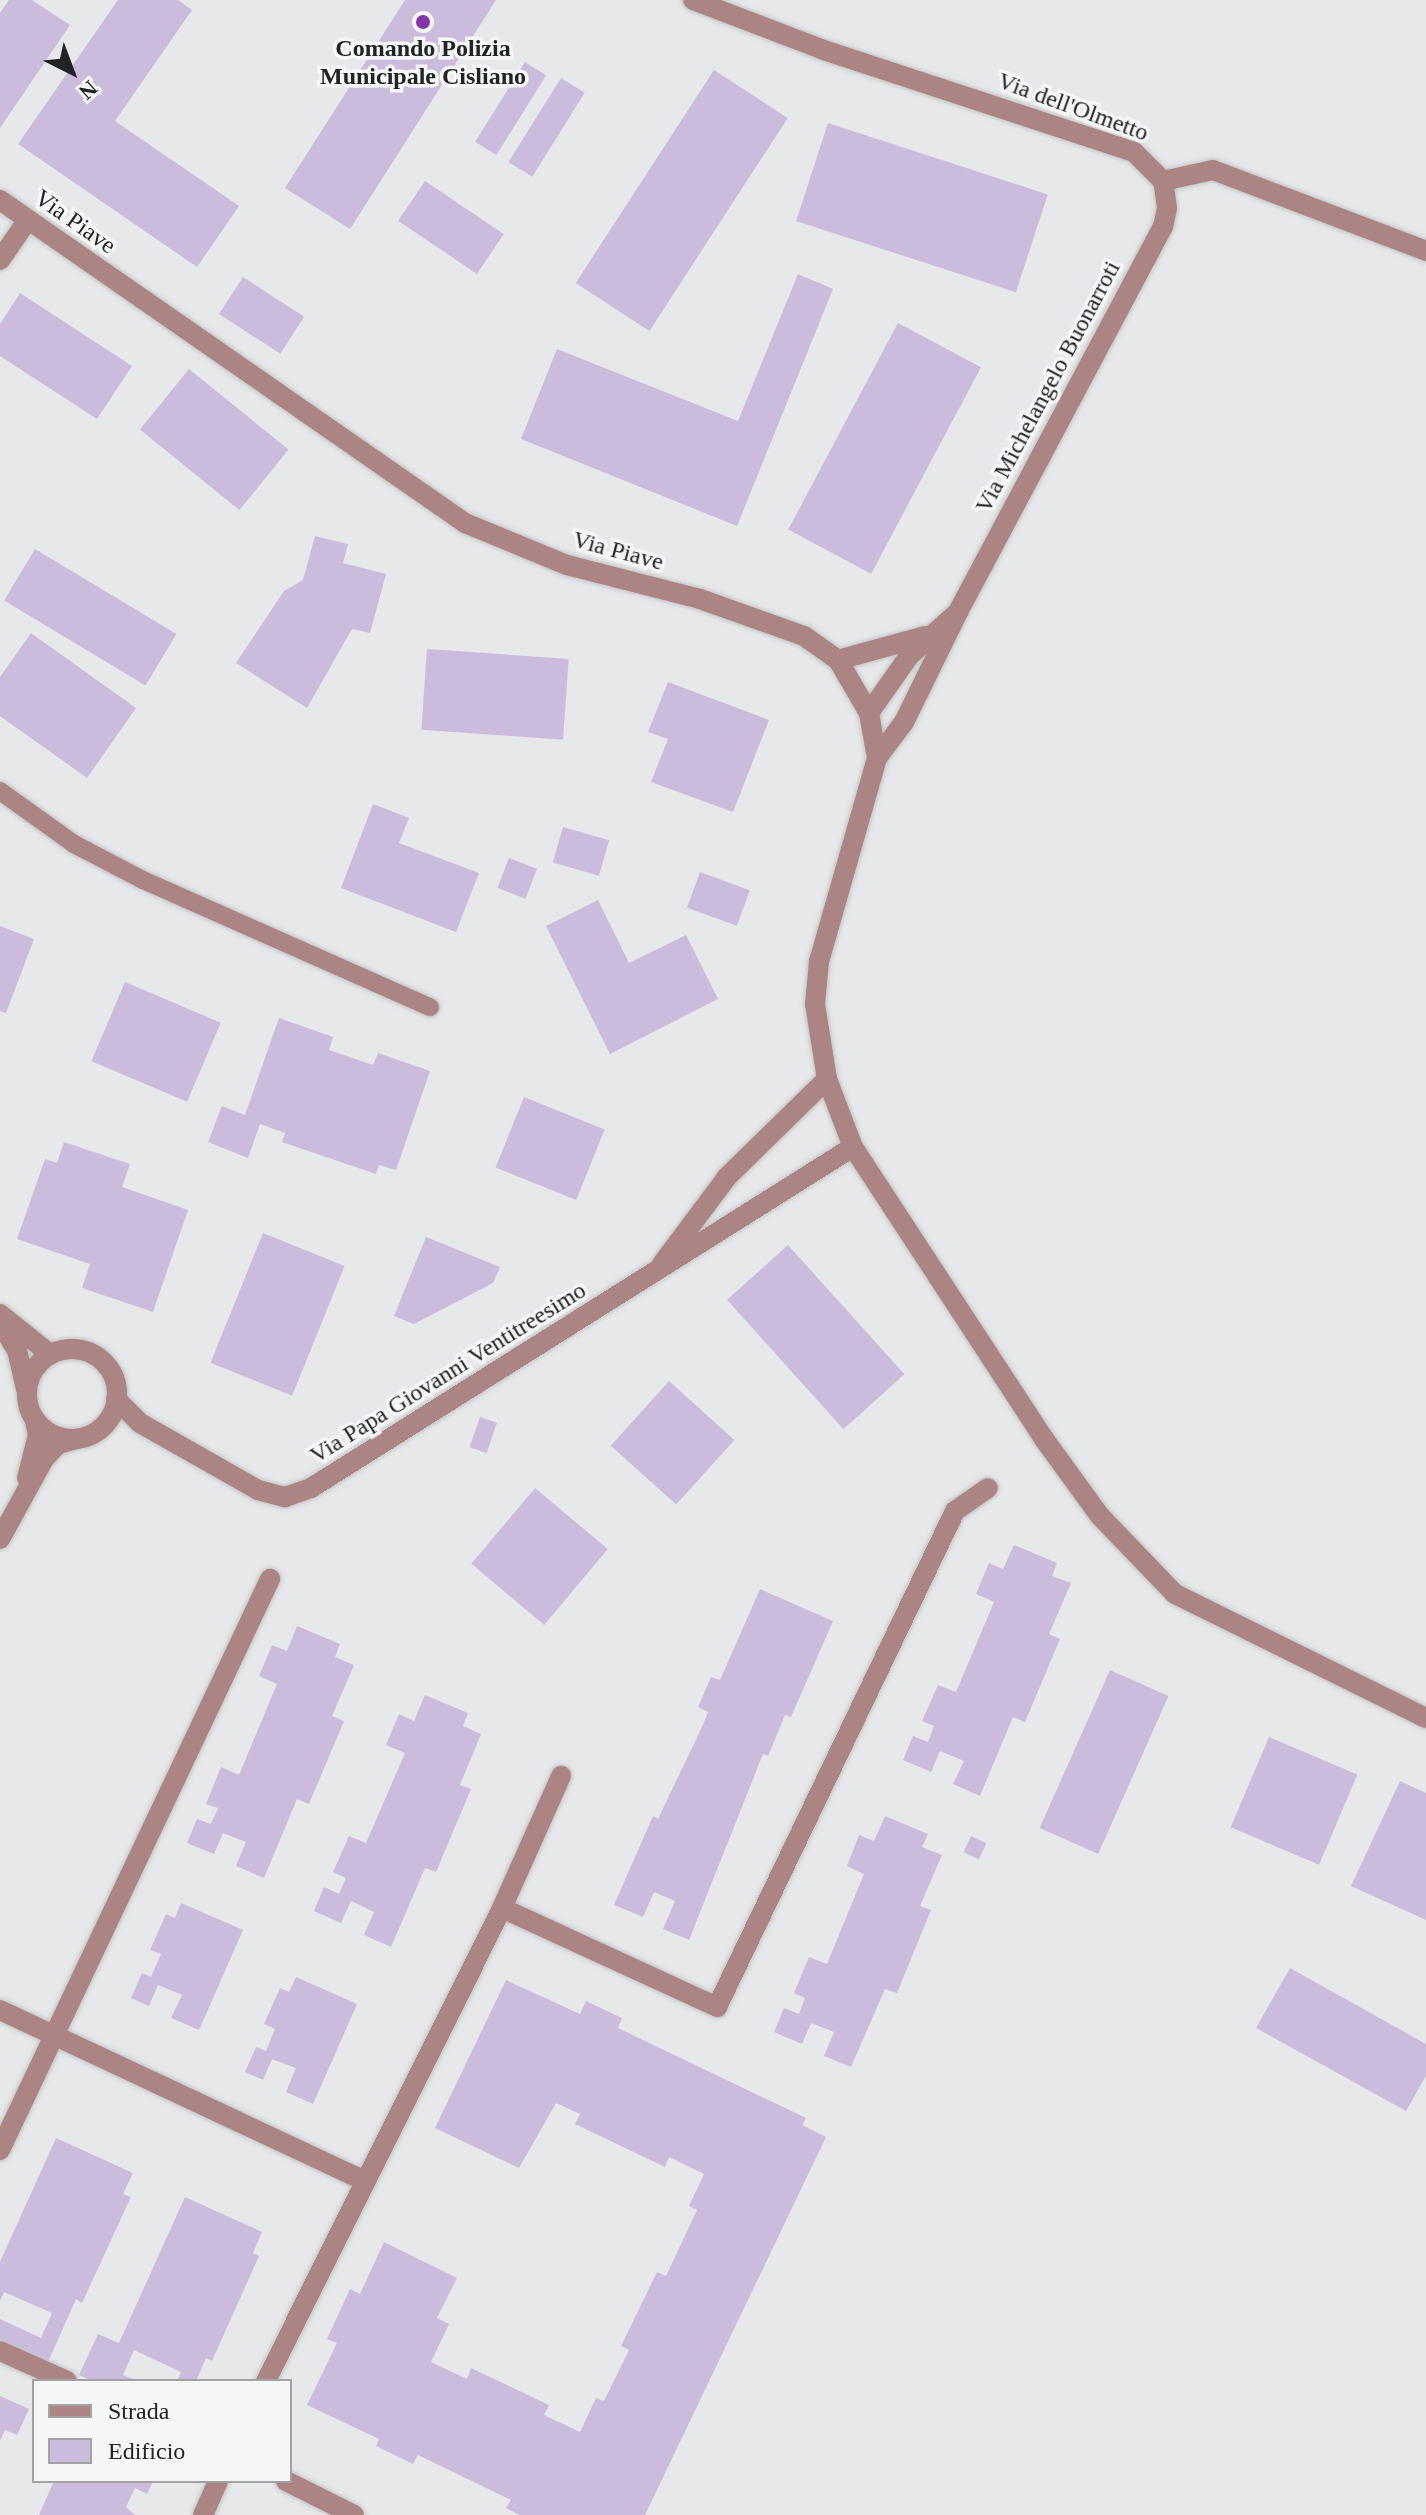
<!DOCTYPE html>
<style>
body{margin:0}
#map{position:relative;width:1426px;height:2515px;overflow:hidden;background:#e7e8e9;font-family:"Times New Roman",serif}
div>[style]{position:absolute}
.building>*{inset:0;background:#cbbcdd;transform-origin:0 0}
.roads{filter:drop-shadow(0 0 2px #c4c5c6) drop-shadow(0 0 2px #c4c5c6)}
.service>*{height:18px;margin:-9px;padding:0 9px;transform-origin:9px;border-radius:9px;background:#ac8483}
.minor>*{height:20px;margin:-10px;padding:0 10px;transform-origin:10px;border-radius:10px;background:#ac8483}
.minor>.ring{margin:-10px;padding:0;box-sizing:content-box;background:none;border:20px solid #ac8483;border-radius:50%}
.tertiary>*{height:20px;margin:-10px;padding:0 10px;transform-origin:10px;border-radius:10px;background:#ac8483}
.dots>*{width:22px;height:22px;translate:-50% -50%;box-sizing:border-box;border:4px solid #f5f6f6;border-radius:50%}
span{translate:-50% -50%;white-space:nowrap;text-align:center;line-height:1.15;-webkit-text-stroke:7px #f5f6f6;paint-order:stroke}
.poi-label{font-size:24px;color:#232324;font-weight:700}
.street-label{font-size:24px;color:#232324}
.legend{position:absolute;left:32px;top:2379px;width:260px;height:104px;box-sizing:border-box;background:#f5f6f6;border:2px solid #a1a2a2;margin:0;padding:10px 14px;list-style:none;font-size:24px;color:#232324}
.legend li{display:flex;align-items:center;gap:16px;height:40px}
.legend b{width:40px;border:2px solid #a1a2a2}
.north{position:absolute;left:32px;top:32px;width:80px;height:80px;-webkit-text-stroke:6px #f5f6f6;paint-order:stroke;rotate:138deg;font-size:22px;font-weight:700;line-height:32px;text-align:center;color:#232324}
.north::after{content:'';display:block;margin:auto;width:28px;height:36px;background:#232324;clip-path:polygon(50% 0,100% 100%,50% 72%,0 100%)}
</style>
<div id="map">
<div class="building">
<div style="clip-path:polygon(9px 0,32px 0,70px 25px,0 128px,0 13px)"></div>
<div style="clip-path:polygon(118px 0,178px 0,192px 10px,115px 121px,239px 206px,197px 267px,18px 144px)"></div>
<div style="clip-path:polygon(405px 0,496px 0,350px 229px,285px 188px)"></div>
<div style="left:525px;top:62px;width:25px;height:94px;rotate:32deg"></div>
<div style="left:714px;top:70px;width:88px;height:254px;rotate:33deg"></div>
<div style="left:561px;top:78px;width:28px;height:99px;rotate:32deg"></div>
<div style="left:828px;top:123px;width:231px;height:103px;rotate:18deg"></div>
<div style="left:425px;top:181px;width:95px;height:48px;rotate:34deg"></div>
<div style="clip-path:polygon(798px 274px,833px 289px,737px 526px,521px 439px,557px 349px,738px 421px)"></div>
<div style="left:243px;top:277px;width:73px;height:44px;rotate:33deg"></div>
<div style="clip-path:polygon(20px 293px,132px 366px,97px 419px,0 356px,0 324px)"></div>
<div style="left:898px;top:323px;width:94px;height:234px;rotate:28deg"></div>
<div style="left:189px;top:369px;width:128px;height:78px;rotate:39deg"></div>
<div style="clip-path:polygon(315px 536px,348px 544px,343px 563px,386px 574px,370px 633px,352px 629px,307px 708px,236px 663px,284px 591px,303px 580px)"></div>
<div style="left:35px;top:549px;width:165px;height:60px;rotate:31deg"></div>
<div style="clip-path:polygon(31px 633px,136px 708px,87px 778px,0 716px,0 677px)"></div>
<div style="left:427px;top:649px;width:142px;height:81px;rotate:4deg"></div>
<div style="clip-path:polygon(668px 682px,769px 720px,733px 812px,651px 782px,668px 739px,648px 732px)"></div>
<div style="clip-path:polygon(373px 804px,409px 818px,399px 843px,479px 873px,456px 932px,341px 888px)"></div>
<div style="left:563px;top:827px;width:48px;height:37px;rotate:16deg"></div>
<div style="left:509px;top:858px;width:30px;height:32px;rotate:21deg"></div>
<div style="left:700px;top:872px;width:53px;height:38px;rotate:20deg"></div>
<div style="clip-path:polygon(598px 900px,629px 963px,686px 935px,718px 999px,610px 1054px,546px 926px)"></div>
<div style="clip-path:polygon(0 926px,34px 939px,6px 1013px,0 1011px)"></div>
<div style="left:125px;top:982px;width:104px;height:86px;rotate:23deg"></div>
<div style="clip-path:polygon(279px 1018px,333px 1037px,329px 1050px,373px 1065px,378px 1053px,430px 1071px,396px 1170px,379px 1165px,376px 1174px,282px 1142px,285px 1133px,260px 1124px,248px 1158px,208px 1142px,222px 1106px,245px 1115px)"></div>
<div style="left:524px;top:1097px;width:87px;height:76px;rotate:22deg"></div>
<div style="clip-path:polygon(64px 1142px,130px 1164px,122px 1187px,188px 1210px,153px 1312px,82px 1288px,90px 1264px,17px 1239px,45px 1159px,57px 1163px)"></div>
<div style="left:263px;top:1233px;width:88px;height:140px;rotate:22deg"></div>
<div style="clip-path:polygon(426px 1237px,500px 1267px,493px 1283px,414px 1324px,394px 1316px)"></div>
<div style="left:788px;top:1245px;width:174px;height:82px;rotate:48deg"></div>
<div style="left:669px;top:1381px;width:88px;height:87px;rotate:42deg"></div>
<div style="left:480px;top:1417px;width:18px;height:32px;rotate:19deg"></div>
<div style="left:535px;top:1488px;width:95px;height:99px;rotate:40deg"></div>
<div style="clip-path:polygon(1014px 1545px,1057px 1563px,1052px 1576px,1071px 1583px,1049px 1634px,1060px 1639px,1025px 1722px,1013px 1717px,980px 1796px,953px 1784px,964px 1761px,940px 1751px,931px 1772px,903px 1760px,913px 1736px,928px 1742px,934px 1726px,922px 1721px,938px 1685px,956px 1692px,994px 1602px,976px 1594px,989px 1563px,1003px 1569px)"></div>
<div style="clip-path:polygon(760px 1589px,833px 1621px,791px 1717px,785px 1715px,768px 1756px,763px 1754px,689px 1940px,663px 1929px,675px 1901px,654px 1892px,643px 1917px,614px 1905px,653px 1816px,658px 1819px,702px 1727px,708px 1712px,698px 1707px,711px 1677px,720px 1680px)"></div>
<div style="clip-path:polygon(297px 1626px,340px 1644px,335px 1657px,354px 1665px,332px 1716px,344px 1721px,309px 1804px,297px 1799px,264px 1878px,236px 1866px,246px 1842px,223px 1833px,214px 1854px,187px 1843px,197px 1819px,211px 1824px,218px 1808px,206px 1804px,221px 1767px,239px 1775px,277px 1684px,259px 1676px,272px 1645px,287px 1651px)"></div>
<div style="left:1110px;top:1670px;width:64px;height:173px;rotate:24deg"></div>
<div style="clip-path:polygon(425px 1695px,468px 1713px,463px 1726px,481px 1734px,460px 1785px,471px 1789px,436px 1872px,425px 1868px,391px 1947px,364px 1935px,374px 1912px,351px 1901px,341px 1923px,314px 1911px,324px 1887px,339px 1894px,346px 1878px,333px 1872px,349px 1836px,366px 1843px,405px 1753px,386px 1745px,399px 1714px,414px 1721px)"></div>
<div style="left:1269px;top:1737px;width:96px;height:98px;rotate:23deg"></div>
<div style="clip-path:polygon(1400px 1781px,1426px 1793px,1426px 1920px,1351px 1886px)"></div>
<div style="clip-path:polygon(885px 1816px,928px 1834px,922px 1847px,942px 1855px,920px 1906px,931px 1910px,897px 1993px,885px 1989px,851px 2067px,824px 2056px,834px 2032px,811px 2023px,802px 2044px,774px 2032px,784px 2008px,799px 2014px,805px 1998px,794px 1993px,809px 1957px,827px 1964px,864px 1874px,847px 1866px,859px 1835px,874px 1841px)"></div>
<div style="left:971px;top:1836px;width:17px;height:18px;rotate:25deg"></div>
<div style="clip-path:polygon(181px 1903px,243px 1930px,199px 2030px,171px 2018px,182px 1995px,158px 1985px,149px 2006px,131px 1998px,142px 1973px,151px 1977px,161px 1954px,150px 1950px,166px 1914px,175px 1918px)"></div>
<div style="clip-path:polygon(1290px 1968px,1426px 2044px,1426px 2076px,1406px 2111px,1256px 2028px)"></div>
<div style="clip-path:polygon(296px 1977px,357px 2004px,313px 2104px,286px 2092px,296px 2068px,272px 2059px,263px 2080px,245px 2072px,256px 2047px,266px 2051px,275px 2029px,264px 2024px,280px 1988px,289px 1992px)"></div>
<div style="clip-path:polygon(506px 1980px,580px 2014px,586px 2001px,622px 2018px,618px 2028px,806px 2118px,802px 2125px,826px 2137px,645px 2515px,520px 2515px,506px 2508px,511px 2500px,418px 2455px,413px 2464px,376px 2446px,379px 2439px,307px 2405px,337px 2343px,327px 2339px,350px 2289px,360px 2294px,384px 2242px,457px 2278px,437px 2318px,449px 2324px,431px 2362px,467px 2379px,471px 2368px,549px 2405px,544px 2415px,580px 2432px,596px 2398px,604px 2401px,629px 2350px,621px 2346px,657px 2272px,666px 2276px,697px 2210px,689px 2206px,704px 2174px,669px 2157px,665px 2167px,575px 2124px,580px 2114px,556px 2103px,519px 2168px,435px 2128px)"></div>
<div style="clip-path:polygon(56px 2138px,133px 2173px,123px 2194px,131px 2197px,82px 2303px,76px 2299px,48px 2362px,0 2340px,0 2319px,41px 2338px,52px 2313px,4px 2292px,0 2301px,0 2262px)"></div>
<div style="clip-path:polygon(185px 2197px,262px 2232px,253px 2253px,259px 2256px,212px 2361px,206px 2358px,196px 2381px,177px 2381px,181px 2372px,134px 2350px,123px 2375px,138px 2381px,92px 2381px,79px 2375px,98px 2334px,119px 2343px)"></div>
<div style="clip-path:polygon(0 2396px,29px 2409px,17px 2435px,5px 2430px,0 2441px)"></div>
<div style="clip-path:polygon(54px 2481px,153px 2481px,147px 2494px,135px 2488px,126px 2507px,135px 2515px,39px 2515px)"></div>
</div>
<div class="roads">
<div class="service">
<div style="left:0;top:791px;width:91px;rotate:35.6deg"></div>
<div style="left:74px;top:844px;width:78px;rotate:27.6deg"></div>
<div style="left:143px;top:880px;width:314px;rotate:23.9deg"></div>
</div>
<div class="minor">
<div style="left:693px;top:0;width:140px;rotate:20.9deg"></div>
<div style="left:824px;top:50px;width:326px;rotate:18.2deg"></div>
<div style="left:1134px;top:152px;width:41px;rotate:45deg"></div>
<div style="left:1163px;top:181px;width:51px;rotate:-12.4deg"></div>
<div style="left:1213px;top:170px;width:228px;rotate:20.8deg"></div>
<div style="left:0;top:260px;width:47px;rotate:-55.3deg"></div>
<div style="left:958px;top:612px;width:436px;rotate:-62deg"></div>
<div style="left:1163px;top:227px;width:19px;rotate:-78deg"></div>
<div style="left:1167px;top:208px;width:27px;rotate:-98deg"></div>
<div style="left:838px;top:660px;width:90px;rotate:-15.4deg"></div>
<div style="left:869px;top:713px;width:70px;rotate:-54.9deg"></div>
<div style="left:909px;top:656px;width:66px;rotate:-41.9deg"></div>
<div style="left:958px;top:612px;width:123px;rotate:116.1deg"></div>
<div style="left:904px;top:722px;width:45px;rotate:126.9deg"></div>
<div style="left:662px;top:1264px;width:109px;rotate:-53.2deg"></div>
<div style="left:727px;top:1177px;width:140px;rotate:-44.4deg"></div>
<div style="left:0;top:1314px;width:64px;rotate:38.7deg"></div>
<div style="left:0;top:1323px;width:32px;rotate:58deg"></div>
<div style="left:17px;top:1350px;width:40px;rotate:77deg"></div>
<div class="ring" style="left:27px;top:1349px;width:70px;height:70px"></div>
<div style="left:116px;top:1399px;width:34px;rotate:45deg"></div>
<div style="left:140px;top:1423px;width:136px;rotate:29.6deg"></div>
<div style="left:258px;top:1490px;width:28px;rotate:15deg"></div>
<div style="left:285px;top:1497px;width:28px;rotate:-19deg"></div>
<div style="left:311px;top:1488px;width:640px;rotate:-32.18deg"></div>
<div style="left:27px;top:1478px;width:44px;rotate:-75.7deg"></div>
<div style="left:38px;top:1435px;width:14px;rotate:-102deg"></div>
<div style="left:0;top:1539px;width:91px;rotate:-61.2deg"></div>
<div style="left:44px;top:1459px;width:21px;rotate:-47deg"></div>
<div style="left:58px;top:1444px;width:20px;rotate:-15deg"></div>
<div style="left:502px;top:1908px;width:145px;rotate:-65.9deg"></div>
<div style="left:0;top:2010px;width:403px;rotate:25.1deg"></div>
<div style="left:0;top:2150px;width:632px;rotate:-64.69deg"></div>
<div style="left:0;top:2351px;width:73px;rotate:24.1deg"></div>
<div style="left:266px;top:2381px;width:529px;rotate:-63.48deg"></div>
<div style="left:502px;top:1908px;width:237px;rotate:24.7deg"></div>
<div style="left:717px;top:2007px;width:550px;rotate:-64.37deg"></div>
<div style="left:955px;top:1511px;width:40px;rotate:-34.9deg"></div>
<div style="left:286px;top:2481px;width:76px;rotate:26.6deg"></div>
<div style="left:203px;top:2515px;width:37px;rotate:-66deg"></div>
</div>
<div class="tertiary">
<div style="left:0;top:200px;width:566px;rotate:34.78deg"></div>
<div style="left:465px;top:523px;width:110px;rotate:22.4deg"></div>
<div style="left:567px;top:565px;width:137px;rotate:14.3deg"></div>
<div style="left:700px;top:599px;width:110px;rotate:19.6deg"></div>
<div style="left:804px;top:636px;width:42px;rotate:35.2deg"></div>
<div style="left:838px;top:660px;width:61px;rotate:59.7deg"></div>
<div style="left:869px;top:713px;width:46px;rotate:79.9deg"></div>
<div style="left:877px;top:758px;width:211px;rotate:105.9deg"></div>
<div style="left:819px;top:961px;width:43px;rotate:95.3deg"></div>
<div style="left:815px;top:1004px;width:76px;rotate:80.9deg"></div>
<div style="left:827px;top:1079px;width:73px;rotate:69.1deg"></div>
<div style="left:853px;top:1147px;width:349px;rotate:56.8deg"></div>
<div style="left:1044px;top:1439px;width:95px;rotate:54deg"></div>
<div style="left:1100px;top:1516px;width:108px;rotate:46.1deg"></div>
<div style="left:1175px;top:1594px;width:280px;rotate:26.3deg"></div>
</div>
</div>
<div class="dots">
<div style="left:423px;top:22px;background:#8436a6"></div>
</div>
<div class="poi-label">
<span style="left:423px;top:63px">Comando Polizia<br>Municipale Cisliano</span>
</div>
<div class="street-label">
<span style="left:1073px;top:107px;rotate:20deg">Via dell'Olmetto</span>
<span style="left:75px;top:222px;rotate:35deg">Via Piave</span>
<span style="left:1048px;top:387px;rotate:-62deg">Via Michelangelo Buonarroti</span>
<span style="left:618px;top:551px;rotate:15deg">Via Piave</span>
<span style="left:448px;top:1373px;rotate:-32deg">Via Papa Giovanni Ventitreesimo</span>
</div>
<ul class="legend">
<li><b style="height:10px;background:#ac8483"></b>Strada</li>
<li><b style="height:22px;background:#cbbcdd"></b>Edificio</li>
</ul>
<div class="north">N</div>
</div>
